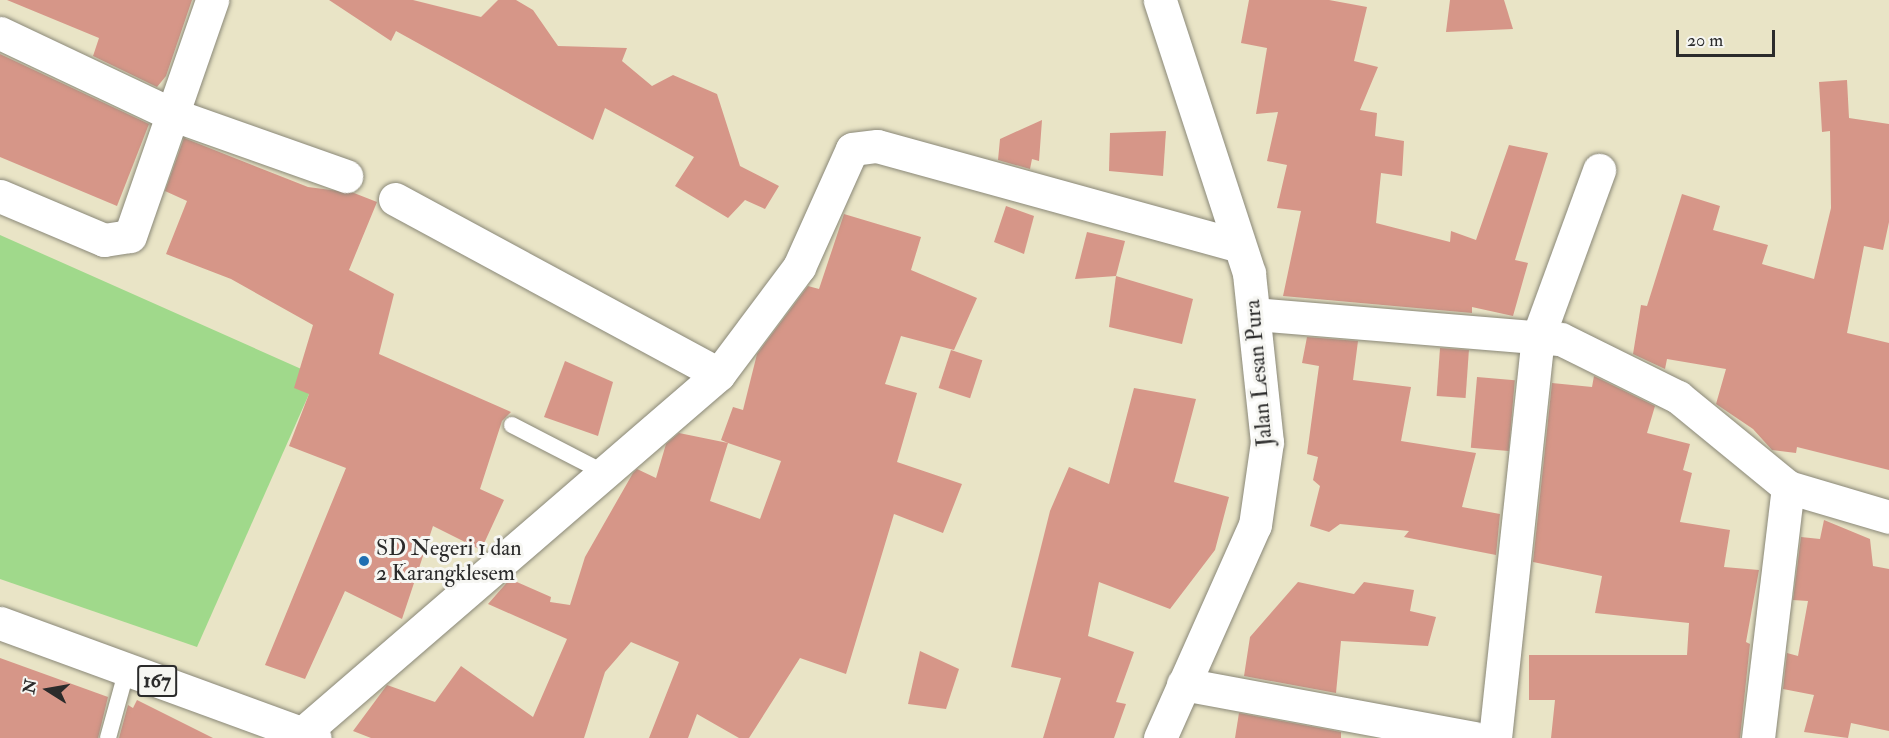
<!DOCTYPE html>
<style>
body{margin:0}
#map{position:relative;width:1889px;height:738px;overflow:hidden;background:#e9e4c6;font-family:"IM FELL Double Pica",serif}
div>[style]{position:absolute}
.green>*{inset:0;background:#a0d98b}
.building>*{inset:0;background:#d69688;transform-origin:0 0}
.roads{filter:drop-shadow(0 0 2px #8a8878) drop-shadow(0 0 2px #8a8878)}
.lane>*{height:16px;margin:-8px;padding:0 8px;transform-origin:8px;border-radius:8px;background:#fff}
.street>*{height:33px;margin:-16.5px;padding:0 16.5px;transform-origin:16.5px;border-radius:16.5px;background:#fff}
.secondary>*{height:33px;margin:-16.5px;padding:0 16.5px;transform-origin:16.5px;border-radius:16.5px;background:#fff}
.primary>*{height:33px;margin:-16.5px;padding:0 16.5px;transform-origin:16.5px;border-radius:16.5px;background:#fff}
.dots>*{width:16px;height:16px;translate:-50% -50%;box-sizing:border-box;border:3px solid #f6f6f2;border-radius:50%}
span{translate:-50% -50%;white-space:nowrap;text-align:center;line-height:1.15;-webkit-text-stroke:6px #f6f6f2;paint-order:stroke}
.shield-label span{padding:2px 4px;background:#f6f6f2;border:2px solid;border-radius:4px;-webkit-text-stroke-width:0}
.shield-label{font-size:21px;color:#2b2b2b;font-weight:700}
.street-label{font-size:22px;color:#2b2b2b}
.poi-label{font-size:22px;color:#2b2b2b}
.left{translate:0 -50%;text-align:left}
.north{position:absolute;left:18px;top:660px;width:60px;height:60px;-webkit-text-stroke:4px #f6f6f2;paint-order:stroke;rotate:281deg;font-size:16px;font-weight:700;line-height:24px;text-align:center;color:#2b2b2b}
.north::after{content:'';display:block;margin:auto;width:21px;height:27px;background:#2b2b2b;clip-path:polygon(50% 0,100% 100%,50% 72%,0 100%)}
.scale{position:absolute;left:1676px;top:30px;width:99px;height:27px;box-sizing:border-box;border:3px solid #2b2b2b;border-top:0;padding-left:8px;font-size:18px;line-height:21px;white-space:nowrap;color:#2b2b2b;-webkit-text-stroke:4px #f6f6f2;paint-order:stroke}
</style>
<div id="map">
<div class="green">
<div style="clip-path:polygon(0 235px,317px 376px,197px 647px,0 579px)"></div>
</div>
<div class="building">
<div style="clip-path:polygon(7px 0,192px 0,166px 76px,157px 87px,93px 56px,99px 38px)"></div>
<div style="clip-path:polygon(329px 0,413px 0,481px 17px,498px 0,516px 0,533px 10px,558px 46px,627px 48px,622px 61px,652px 86px,673px 75px,717px 94px,740px 166px,779px 186px,765px 209px,745px 200px,728px 218px,675px 186px,694px 157px,605px 108px,593px 140px,396px 31px,391px 41px)"></div>
<div style="clip-path:polygon(1249px 0,1329px 0,1367px 7px,1354px 61px,1378px 67px,1360px 110px,1377px 113px,1375px 136px,1404px 141px,1402px 176px,1381px 173px,1376px 223px,1450px 242px,1451px 231px,1476px 240px,1509px 145px,1548px 153px,1515px 260px,1528px 263px,1513px 316px,1472px 307px,1472px 313px,1283px 296px,1301px 211px,1277px 208px,1287px 165px,1267px 161px,1278px 112px,1256px 114px,1267px 48px,1241px 43px)"></div>
<div style="clip-path:polygon(1450px 0,1504px 0,1513px 29px,1446px 32px)"></div>
<div style="clip-path:polygon(0 54px,149px 124px,117px 206px,0 157px)"></div>
<div style="clip-path:polygon(1847px 80px,1849px 118px,1889px 124px,1889px 222px,1883px 250px,1864px 246px,1847px 333px,1889px 343px,1889px 470px,1797px 447px,1796px 453px,1772px 450px,1753px 429px,1716px 404px,1726px 369px,1667px 359px,1665px 369px,1633px 354px,1641px 305px,1647px 306px,1682px 194px,1720px 206px,1713px 230px,1768px 245px,1762px 264px,1814px 279px,1831px 208px,1830px 131px,1822px 132px,1819px 82px)"></div>
<div style="clip-path:polygon(1042px 120px,1039px 161px,1032px 159px,1030px 169px,998px 160px,1000px 139px)"></div>
<div style="clip-path:polygon(1166px 131px,1163px 176px,1109px 171px,1110px 133px)"></div>
<div style="clip-path:polygon(184px 138px,308px 187px,354px 193px,377px 202px,349px 270px,394px 294px,379px 354px,511px 412px,502px 421px,480px 489px,504px 500px,481px 550px,433px 526px,402px 619px,345px 591px,305px 679px,265px 665px,346px 468px,289px 446px,309px 394px,294px 388px,313px 325px,231px 279px,166px 254px,187px 201px,165px 191px)"></div>
<div style="clip-path:polygon(1006px 206px,1034px 216px,1024px 254px,994px 242px)"></div>
<div style="clip-path:polygon(evenodd,844px 214px,921px 237px,911px 270px,977px 298px,954px 350px,901px 336px,885px 384px,917px 393px,897px 462px,962px 484px,943px 533px,894px 514px,846px 674px,800px 658px,749px 738px,739px 738px,697px 714px,688px 738px,649px 738px,679px 662px,631px 642px,605px 672px,584px 738px,371px 738px,353px 731px,387px 685px,435px 702px,461px 666px,533px 717px,567px 639px,488px 604px,510px 579px,551px 597px,550px 602px,570px 605px,585px 557px,633px 473px,637px 469px,656px 478px,666px 444px,679px 433px,728px 443px,721px 440px,733px 407px,743px 410px,757px 354px,808px 286px,819px 289px,844px 214px,728px 443px,781px 461px,760px 519px,710px 501px,728px 443px)"></div>
<div style="clip-path:polygon(1087px 232px,1125px 241px,1116px 276px,1075px 279px)"></div>
<div style="clip-path:polygon(1116px 276px,1193px 299px,1182px 344px,1109px 327px)"></div>
<div style="clip-path:polygon(1307px 337px,1358px 341px,1353px 380px,1411px 387px,1401px 441px,1476px 453px,1462px 507px,1500px 514px,1496px 555px,1404px 537px,1409px 531px,1340px 524px,1329px 532px,1310px 526px,1320px 486px,1313px 480px,1318px 457px,1307px 454px,1319px 366px,1302px 363px)"></div>
<div style="left:1440px;top:348px;width:29px;height:48px;rotate:4deg"></div>
<div style="left:951px;top:350px;width:33px;height:40px;rotate:18deg"></div>
<div style="clip-path:polygon(565px 361px,613px 382px,598px 436px,544px 417px)"></div>
<div style="clip-path:polygon(1594px 376px,1655px 406px,1647px 433px,1690px 444px,1683px 470px,1692px 473px,1680px 522px,1730px 530px,1724px 567px,1759px 570px,1746px 642px,1750px 644px,1740px 738px,1551px 738px,1555px 700px,1529px 700px,1529px 655px,1687px 655px,1689px 623px,1595px 613px,1602px 576px,1533px 562px,1552px 383px,1592px 387px)"></div>
<div style="left:1477px;top:377px;width:38px;height:71px;rotate:5deg"></div>
<div style="clip-path:polygon(1134px 388px,1196px 399px,1174px 482px,1229px 497px,1215px 550px,1170px 609px,1099px 582px,1088px 636px,1134px 652px,1116px 702px,1126px 704px,1114px 738px,1043px 738px,1061px 678px,1011px 667px,1050px 511px,1069px 467px,1109px 484px)"></div>
<div style="clip-path:polygon(1824px 520px,1870px 539px,1873px 566px,1889px 569px,1889px 731px,1851px 723px,1848px 738px,1804px 732px,1814px 695px,1783px 689px,1787px 653px,1798px 656px,1808px 601px,1793px 600px,1801px 537px,1820px 539px)"></div>
<div style="clip-path:polygon(1298px 582px,1354px 594px,1364px 582px,1414px 590px,1410px 611px,1436px 617px,1428px 646px,1341px 641px,1336px 693px,1244px 676px,1250px 637px)"></div>
<div style="clip-path:polygon(920px 651px,959px 669px,946px 709px,908px 704px)"></div>
<div style="clip-path:polygon(0 658px,108px 697px,98px 738px,0 738px)"></div>
<div style="clip-path:polygon(137px 700px,213px 738px,119px 738px,128px 705px,133px 708px)"></div>
<div style="clip-path:polygon(1239px 713px,1341px 732px,1341px 738px,1235px 738px)"></div>
</div>
<div class="roads">
<div class="lane">
<div style="left:512px;top:425px;width:107px;rotate:27.3deg"></div>
<div style="left:108px;top:738px;width:72px;rotate:-74.6deg"></div>
</div>
<div class="street">
<div style="left:0;top:33px;width:189px;rotate:25.3deg"></div>
<div style="left:171px;top:114px;width:186px;rotate:19.5deg"></div>
<div style="left:0;top:196px;width:113px;rotate:22.9deg"></div>
<div style="left:104px;top:240px;width:26px;rotate:-9deg"></div>
<div style="left:130px;top:236px;width:250px;rotate:-70.8deg"></div>
<div style="left:395px;top:199px;width:368px;rotate:28.4deg"></div>
<div style="left:1254px;top:314px;width:308px;rotate:4.7deg"></div>
<div style="left:1561px;top:339px;width:131px;rotate:26.4deg"></div>
<div style="left:1678px;top:397px;width:142px;rotate:39.3deg"></div>
<div style="left:1788px;top:487px;width:105px;rotate:16.5deg"></div>
<div style="left:1183px;top:684px;width:296px;rotate:10.5deg"></div>
<div style="left:297px;top:738px;width:557px;rotate:-40.78deg"></div>
<div style="left:719px;top:374px;width:134px;rotate:-53.2deg"></div>
<div style="left:799px;top:267px;width:129px;rotate:-65.8deg"></div>
<div style="left:852px;top:149px;width:25px;rotate:-7deg"></div>
<div style="left:877px;top:146px;width:376px;rotate:15.4deg"></div>
<div style="left:1495px;top:738px;width:403px;rotate:-83.9deg"></div>
<div style="left:1538px;top:337px;width:178px;rotate:-69.9deg"></div>
<div style="left:1758px;top:738px;width:253px;rotate:-83.2deg"></div>
</div>
<div class="secondary">
<div style="left:1160px;top:738px;width:233px;rotate:-66deg"></div>
<div style="left:1255px;top:525px;width:84px;rotate:-81.8deg"></div>
<div style="left:1267px;top:442px;width:170px;rotate:-96.1deg"></div>
<div style="left:1249px;top:273px;width:287px;rotate:-108.1deg"></div>
</div>
<div class="primary">
<div style="left:0;top:623px;width:335px;rotate:20.1deg"></div>
</div>
</div>
<div class="dots">
<div style="left:364px;top:561px;background:#1f6fb2"></div>
</div>
<div class="shield-label">
<span style="left:157px;top:681px">167</span>
</div>
<div class="street-label">
<span style="left:1259px;top:373px;rotate:-95deg">Jalan Lesan Pura</span>
</div>
<div class="poi-label">
<span class="left" style="left:376px;top:561px">SD Negeri 1 dan<br>2 Karangklesem</span>
</div>
<div class="north">N</div>
<div class="scale">20 m</div>
</div>
